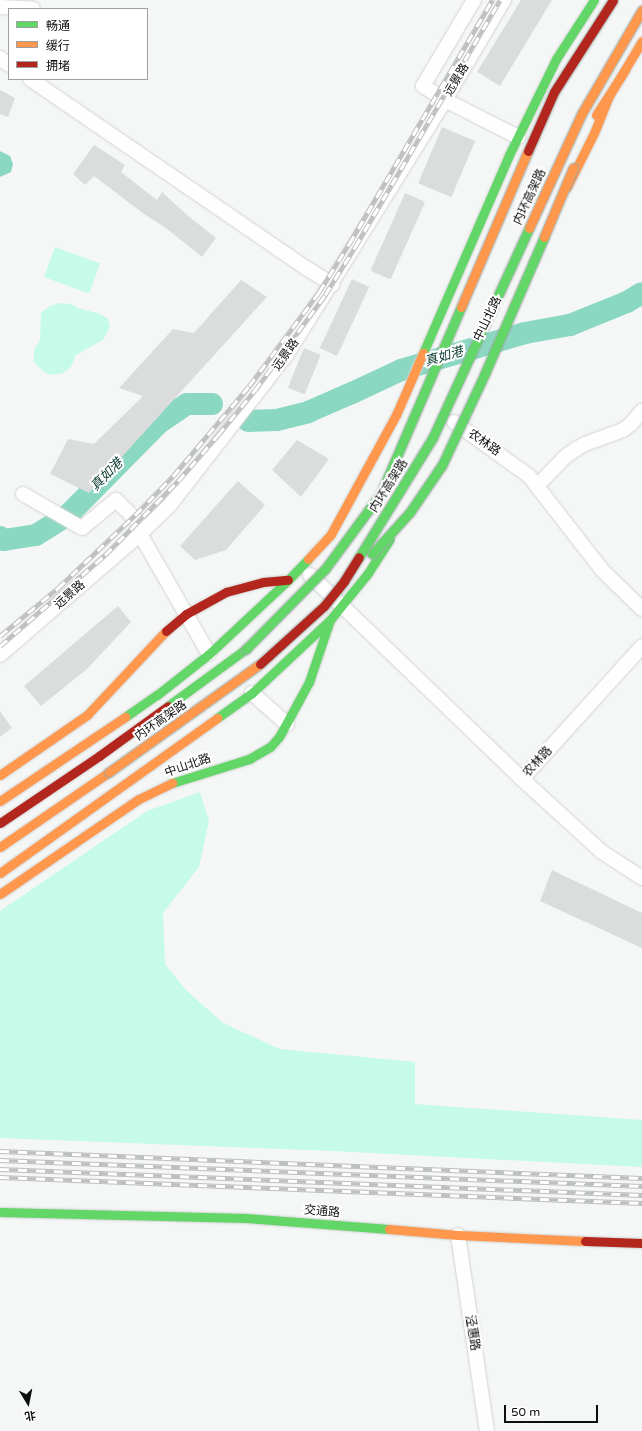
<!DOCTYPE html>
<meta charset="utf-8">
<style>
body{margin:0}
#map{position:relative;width:642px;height:1431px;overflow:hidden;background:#f5f7f6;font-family:"Varela Round","Noto Sans SC",sans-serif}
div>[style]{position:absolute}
.green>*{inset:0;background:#c6fae9;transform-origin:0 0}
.water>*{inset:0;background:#8bd8c2}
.river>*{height:22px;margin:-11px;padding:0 11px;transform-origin:11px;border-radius:11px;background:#8bd8c2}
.building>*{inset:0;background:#dbdddd;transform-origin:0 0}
.roads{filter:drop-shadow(0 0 1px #d1d3d2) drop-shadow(0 0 1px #d1d3d2)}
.street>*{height:14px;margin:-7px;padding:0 7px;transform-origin:7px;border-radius:7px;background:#fefefe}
.fast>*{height:9px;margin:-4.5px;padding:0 4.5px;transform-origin:4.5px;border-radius:4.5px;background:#63d668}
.slow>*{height:9px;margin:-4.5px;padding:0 4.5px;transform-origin:4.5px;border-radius:4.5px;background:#ff974d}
.jam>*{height:9px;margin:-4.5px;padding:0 4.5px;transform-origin:4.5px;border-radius:4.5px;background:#b3261e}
.rail>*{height:4.5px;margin-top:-2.25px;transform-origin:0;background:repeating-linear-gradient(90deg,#fff 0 9px,#bebfbf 0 18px);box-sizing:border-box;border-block:1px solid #bebfbf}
.bridges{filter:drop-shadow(0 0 1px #9aa7a3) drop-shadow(0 0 1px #9aa7a3)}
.fast-bridge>*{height:9px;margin:-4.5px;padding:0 4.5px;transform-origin:4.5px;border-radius:4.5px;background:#63d668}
.slow-bridge>*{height:9px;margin:-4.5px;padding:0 4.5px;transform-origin:4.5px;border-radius:4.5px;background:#ff974d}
.jam-bridge>*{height:9px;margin:-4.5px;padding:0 4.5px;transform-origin:4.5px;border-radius:4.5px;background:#b3261e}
span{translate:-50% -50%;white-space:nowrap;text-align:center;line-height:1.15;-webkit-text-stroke:4px #fff;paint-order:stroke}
.street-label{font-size:12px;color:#0d0f0e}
.water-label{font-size:13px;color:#0f4034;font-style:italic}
.legend{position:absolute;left:8px;top:8px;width:140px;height:72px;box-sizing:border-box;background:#fff;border:1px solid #9e9f9f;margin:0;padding:5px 7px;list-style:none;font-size:12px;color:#0d0f0e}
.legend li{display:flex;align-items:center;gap:8px;height:20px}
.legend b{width:20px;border:1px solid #9e9f9f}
.north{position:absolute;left:8px;top:1383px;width:40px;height:40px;-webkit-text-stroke:3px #fff;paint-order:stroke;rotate:170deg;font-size:11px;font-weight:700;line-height:16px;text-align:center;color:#0d0f0e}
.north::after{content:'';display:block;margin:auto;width:14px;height:18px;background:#0d0f0e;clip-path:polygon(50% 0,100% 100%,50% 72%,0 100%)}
.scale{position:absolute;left:504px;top:1405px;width:94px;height:18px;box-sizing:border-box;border:2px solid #0d0f0e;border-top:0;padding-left:5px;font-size:12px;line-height:14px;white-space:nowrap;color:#0d0f0e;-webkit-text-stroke:3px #fff;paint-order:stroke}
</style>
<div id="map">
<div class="green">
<div style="left:55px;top:247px;width:48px;height:32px;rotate:20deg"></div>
<div style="clip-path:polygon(60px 303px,71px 304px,78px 308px,100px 314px,108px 319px,110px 327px,103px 340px,76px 355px,71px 367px,63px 373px,51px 375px,43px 371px,34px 362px,34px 350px,40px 340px,41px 313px,50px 306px)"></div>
<div style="clip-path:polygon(200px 792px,209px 821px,199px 867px,163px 913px,165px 964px,186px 990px,223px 1023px,280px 1049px,415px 1062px,415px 1104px,642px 1120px,642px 1167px,333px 1151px,0 1138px,0 911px,147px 811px)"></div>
</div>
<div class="water">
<div style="clip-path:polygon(0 151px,10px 156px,13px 164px,11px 172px,0 177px)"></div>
</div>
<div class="river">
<div style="left:248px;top:421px;width:29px;rotate:-2deg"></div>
<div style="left:277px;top:420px;width:32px;rotate:-14deg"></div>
<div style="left:308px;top:412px;width:48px;rotate:-23.4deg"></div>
<div style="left:352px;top:393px;width:54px;rotate:-25.1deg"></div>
<div style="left:401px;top:370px;width:129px;rotate:-16.6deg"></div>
<div style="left:525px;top:333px;width:46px;rotate:-10.1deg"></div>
<div style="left:570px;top:325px;width:61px;rotate:-22deg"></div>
<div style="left:627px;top:302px;width:17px;rotate:-31deg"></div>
<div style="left:0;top:537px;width:5px;rotate:37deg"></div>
<div style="left:4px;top:540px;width:32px;rotate:-9deg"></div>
<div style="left:36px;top:535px;width:36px;rotate:-32deg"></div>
<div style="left:67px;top:516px;width:131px;rotate:-45.3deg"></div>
<div style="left:159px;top:423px;width:34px;rotate:-34deg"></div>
<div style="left:187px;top:404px;width:25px"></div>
</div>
<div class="building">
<div style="clip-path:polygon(521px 0,552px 0,500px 86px,477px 72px)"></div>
<div style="clip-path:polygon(0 90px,15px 98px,8px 117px,0 114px)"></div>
<div style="left:442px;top:127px;width:36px;height:61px;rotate:23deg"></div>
<div style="clip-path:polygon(94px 145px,125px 165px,121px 172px,157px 200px,162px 192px,187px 215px,216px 238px,202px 257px,166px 228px,144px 214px,94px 176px,85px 185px,73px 174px)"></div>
<div style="left:405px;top:193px;width:22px;height:85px;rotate:24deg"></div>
<div style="left:352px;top:279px;width:19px;height:76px;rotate:25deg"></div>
<div style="clip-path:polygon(241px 280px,267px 297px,89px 493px,50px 474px,68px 439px,94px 444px,143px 396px,119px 388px,173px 329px,194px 333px)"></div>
<div style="left:304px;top:348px;width:18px;height:43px;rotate:22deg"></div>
<div style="clip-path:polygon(297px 440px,329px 459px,301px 497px,272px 470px)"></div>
<div style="clip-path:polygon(238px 481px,265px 505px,226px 550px,195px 560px,180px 546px)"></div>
<div style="clip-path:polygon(118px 606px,131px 622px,87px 669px,41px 706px,24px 686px)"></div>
<div style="clip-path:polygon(0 711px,12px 728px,0 737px)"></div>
<div style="clip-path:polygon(552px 870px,642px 913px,642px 948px,540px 901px)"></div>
</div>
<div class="roads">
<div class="street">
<div style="left:474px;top:0;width:100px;rotate:120.7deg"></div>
<div style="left:423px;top:86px;width:26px;rotate:32deg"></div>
<div style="left:445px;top:100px;width:82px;rotate:26.9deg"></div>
<div style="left:0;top:7px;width:33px;rotate:3deg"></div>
<div style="left:0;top:58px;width:11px;rotate:38deg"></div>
<div style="left:30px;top:79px;width:335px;rotate:34.4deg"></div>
<div style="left:306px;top:268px;width:31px;rotate:32deg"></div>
<div style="left:454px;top:422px;width:92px;rotate:35.8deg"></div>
<div style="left:529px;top:476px;width:120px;rotate:52.1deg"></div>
<div style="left:603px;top:571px;width:54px;rotate:44.3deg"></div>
<div style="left:538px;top:485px;width:39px;rotate:-46deg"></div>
<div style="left:565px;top:457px;width:14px;rotate:-36deg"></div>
<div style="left:576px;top:449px;width:10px;rotate:-29deg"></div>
<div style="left:585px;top:444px;width:40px;rotate:-20.2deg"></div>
<div style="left:623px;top:430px;width:10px;rotate:-37deg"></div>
<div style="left:631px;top:424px;width:17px;rotate:-50deg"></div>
<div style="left:23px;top:494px;width:68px;rotate:30deg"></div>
<div style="left:82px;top:528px;width:44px;rotate:-39.5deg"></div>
<div style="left:116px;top:500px;width:41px;rotate:45deg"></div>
<div style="left:140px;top:534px;width:138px;rotate:60.1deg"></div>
<div style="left:310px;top:575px;width:294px;rotate:43.9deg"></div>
<div style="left:522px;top:779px;width:108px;rotate:42.4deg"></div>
<div style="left:602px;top:852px;width:48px;rotate:33deg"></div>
<div style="left:0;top:655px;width:185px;rotate:-40.8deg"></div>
<div style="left:140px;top:534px;width:42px;rotate:-44deg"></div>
<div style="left:170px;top:505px;width:191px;rotate:-52.2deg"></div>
<div style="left:287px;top:354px;width:299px;rotate:-58.1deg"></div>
<div style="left:445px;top:100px;width:116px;rotate:-59.5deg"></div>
<div style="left:252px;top:693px;width:47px;rotate:41.5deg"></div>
<div style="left:522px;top:779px;width:179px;rotate:-47.9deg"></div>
<div style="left:458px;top:1235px;width:198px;rotate:81.6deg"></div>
</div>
<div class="fast">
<div style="left:423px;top:353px;width:216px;rotate:-66.5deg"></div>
<div style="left:509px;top:155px;width:107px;rotate:-63.9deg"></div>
<div style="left:556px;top:59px;width:70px;rotate:-57.2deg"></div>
<div style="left:168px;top:706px;width:97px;rotate:-36.2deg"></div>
<div style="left:125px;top:717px;width:39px;rotate:-35deg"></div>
<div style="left:157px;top:695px;width:66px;rotate:-38.3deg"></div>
<div style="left:209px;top:654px;width:108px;rotate:-43.1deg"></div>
<div style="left:288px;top:580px;width:29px;rotate:-46deg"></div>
<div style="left:217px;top:718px;width:43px;rotate:-35.5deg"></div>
<div style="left:252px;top:693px;width:107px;rotate:-43.1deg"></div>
<div style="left:330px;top:620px;width:60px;rotate:-51deg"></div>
<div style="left:368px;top:573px;width:40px;rotate:-57.1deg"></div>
<div style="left:172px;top:783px;width:81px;rotate:-17.3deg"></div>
<div style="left:249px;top:759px;width:24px;rotate:-30deg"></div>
<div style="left:270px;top:747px;width:13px;rotate:-48deg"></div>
<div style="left:279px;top:737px;width:63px;rotate:-61.4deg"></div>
<div style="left:309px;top:682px;width:65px;rotate:-71.3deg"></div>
<div style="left:0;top:1212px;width:246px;rotate:1.4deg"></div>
<div style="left:246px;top:1218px;width:143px;rotate:4.4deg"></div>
</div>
<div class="slow">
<div style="left:596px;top:115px;width:54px;rotate:-57.2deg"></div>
<div style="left:567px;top:187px;width:60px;rotate:-63.4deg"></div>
<div style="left:594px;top:133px;width:40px;rotate:-68deg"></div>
<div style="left:609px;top:96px;width:64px;rotate:-59deg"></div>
<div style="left:308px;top:559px;width:34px;rotate:-47deg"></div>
<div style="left:331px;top:534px;width:136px;rotate:-61.4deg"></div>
<div style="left:396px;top:415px;width:68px;rotate:-66.5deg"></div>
<div style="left:0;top:775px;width:106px;rotate:-34.6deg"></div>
<div style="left:87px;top:715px;width:115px;rotate:-46.8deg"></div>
<div style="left:0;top:801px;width:151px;rotate:-33.9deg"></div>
<div style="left:0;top:847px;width:132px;rotate:-34.5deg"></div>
<div style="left:0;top:873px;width:267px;rotate:-35.5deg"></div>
<div style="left:0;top:894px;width:168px;rotate:-34.4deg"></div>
<div style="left:139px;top:799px;width:37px;rotate:-26deg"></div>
<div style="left:389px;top:1229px;width:69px;rotate:5deg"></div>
<div style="left:458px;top:1235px;width:127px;rotate:2.7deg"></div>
</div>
<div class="jam">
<div style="left:166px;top:631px;width:26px;rotate:-40deg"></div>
<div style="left:186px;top:614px;width:46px;rotate:-28.8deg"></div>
<div style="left:226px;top:592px;width:38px;rotate:-15deg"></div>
<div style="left:263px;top:582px;width:25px;rotate:-5deg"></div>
<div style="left:0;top:823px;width:120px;rotate:-34.1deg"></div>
<div style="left:99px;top:756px;width:85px;rotate:-35.9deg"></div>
<div style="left:585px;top:1241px;width:57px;rotate:2deg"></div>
</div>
</div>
<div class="rail">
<div style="left:0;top:636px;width:75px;rotate:-39.6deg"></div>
<div style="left:58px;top:588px;width:106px;rotate:-43.5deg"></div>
<div style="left:135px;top:515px;width:54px;rotate:-45.7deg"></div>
<div style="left:173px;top:476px;width:118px;rotate:-49.8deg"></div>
<div style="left:249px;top:386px;width:117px;rotate:-53.3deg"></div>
<div style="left:319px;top:292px;width:57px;rotate:-58deg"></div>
<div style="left:349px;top:244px;width:283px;rotate:-59.6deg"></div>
<div style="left:0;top:646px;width:139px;rotate:-40.9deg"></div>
<div style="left:105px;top:555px;width:104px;rotate:-45.4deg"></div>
<div style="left:178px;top:481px;width:61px;rotate:-49deg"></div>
<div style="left:218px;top:435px;width:58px;rotate:-50.6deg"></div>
<div style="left:255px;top:390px;width:118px;rotate:-53.6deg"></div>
<div style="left:325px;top:295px;width:57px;rotate:-58deg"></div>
<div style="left:355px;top:247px;width:286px;rotate:-59.6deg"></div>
<div style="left:0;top:1151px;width:643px;rotate:2.41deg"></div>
<div style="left:0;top:1160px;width:643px;rotate:2.32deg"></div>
<div style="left:0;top:1169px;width:643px;rotate:2.32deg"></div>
<div style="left:0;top:1177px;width:643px;rotate:2.32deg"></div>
</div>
<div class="bridges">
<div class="fast-bridge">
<div style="left:372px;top:554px;width:57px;rotate:-47.9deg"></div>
<div style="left:410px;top:512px;width:57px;rotate:-55.8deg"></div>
<div style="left:442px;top:465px;width:102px;rotate:-64.9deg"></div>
<div style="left:485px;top:373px;width:148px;rotate:-66.5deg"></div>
<div style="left:359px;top:557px;width:139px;rotate:-58.3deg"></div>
<div style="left:432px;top:439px;width:232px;rotate:-65.3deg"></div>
<div style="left:246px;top:649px;width:112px;rotate:-45.4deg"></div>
<div style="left:325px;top:569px;width:94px;rotate:-53.6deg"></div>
<div style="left:381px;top:493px;width:202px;rotate:-66.7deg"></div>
</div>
<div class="slow-bridge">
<div style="left:529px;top:228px;width:127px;rotate:-65.3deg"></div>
<div style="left:582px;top:113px;width:119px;rotate:-59.8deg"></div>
<div style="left:544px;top:237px;width:75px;rotate:-67.2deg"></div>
<div style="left:461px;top:307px;width:170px;rotate:-66.8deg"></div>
<div style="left:109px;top:772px;width:186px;rotate:-35.6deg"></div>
</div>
<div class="jam-bridge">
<div style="left:528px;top:151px;width:64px;rotate:-66.2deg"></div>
<div style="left:554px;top:92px;width:109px;rotate:-57.3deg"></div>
<div style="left:260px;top:664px;width:86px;rotate:-42.2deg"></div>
<div style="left:324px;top:606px;width:32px;rotate:-51deg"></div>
<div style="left:344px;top:581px;width:28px;rotate:-58deg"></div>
</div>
</div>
<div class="street-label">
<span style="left:457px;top:80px;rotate:-59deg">远景路</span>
<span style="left:530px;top:197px;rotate:-65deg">内环高架路</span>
<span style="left:488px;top:319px;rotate:-64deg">中山北路</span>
<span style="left:286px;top:355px;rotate:-55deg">远景路</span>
<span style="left:484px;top:443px;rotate:35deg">农林路</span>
<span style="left:389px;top:486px;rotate:-58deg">内环高架路</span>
<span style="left:70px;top:595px;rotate:-41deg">远景路</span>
<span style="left:161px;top:721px;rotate:-35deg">内环高架路</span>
<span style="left:538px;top:762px;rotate:-48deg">农林路</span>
<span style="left:188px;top:766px;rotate:-19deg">中山北路</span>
<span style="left:322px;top:1212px;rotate:5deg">交通路</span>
<span style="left:472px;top:1333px;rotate:81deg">泾惠路</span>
</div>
<div class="water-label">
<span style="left:444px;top:357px;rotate:-16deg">真如港</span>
<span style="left:107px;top:475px;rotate:-45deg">真如港</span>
</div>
<ul class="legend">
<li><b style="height:5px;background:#63d668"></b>畅通</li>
<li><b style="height:5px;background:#ff974d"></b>缓行</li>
<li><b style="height:5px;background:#b3261e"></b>拥堵</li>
</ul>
<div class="north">北</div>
<div class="scale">50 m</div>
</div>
